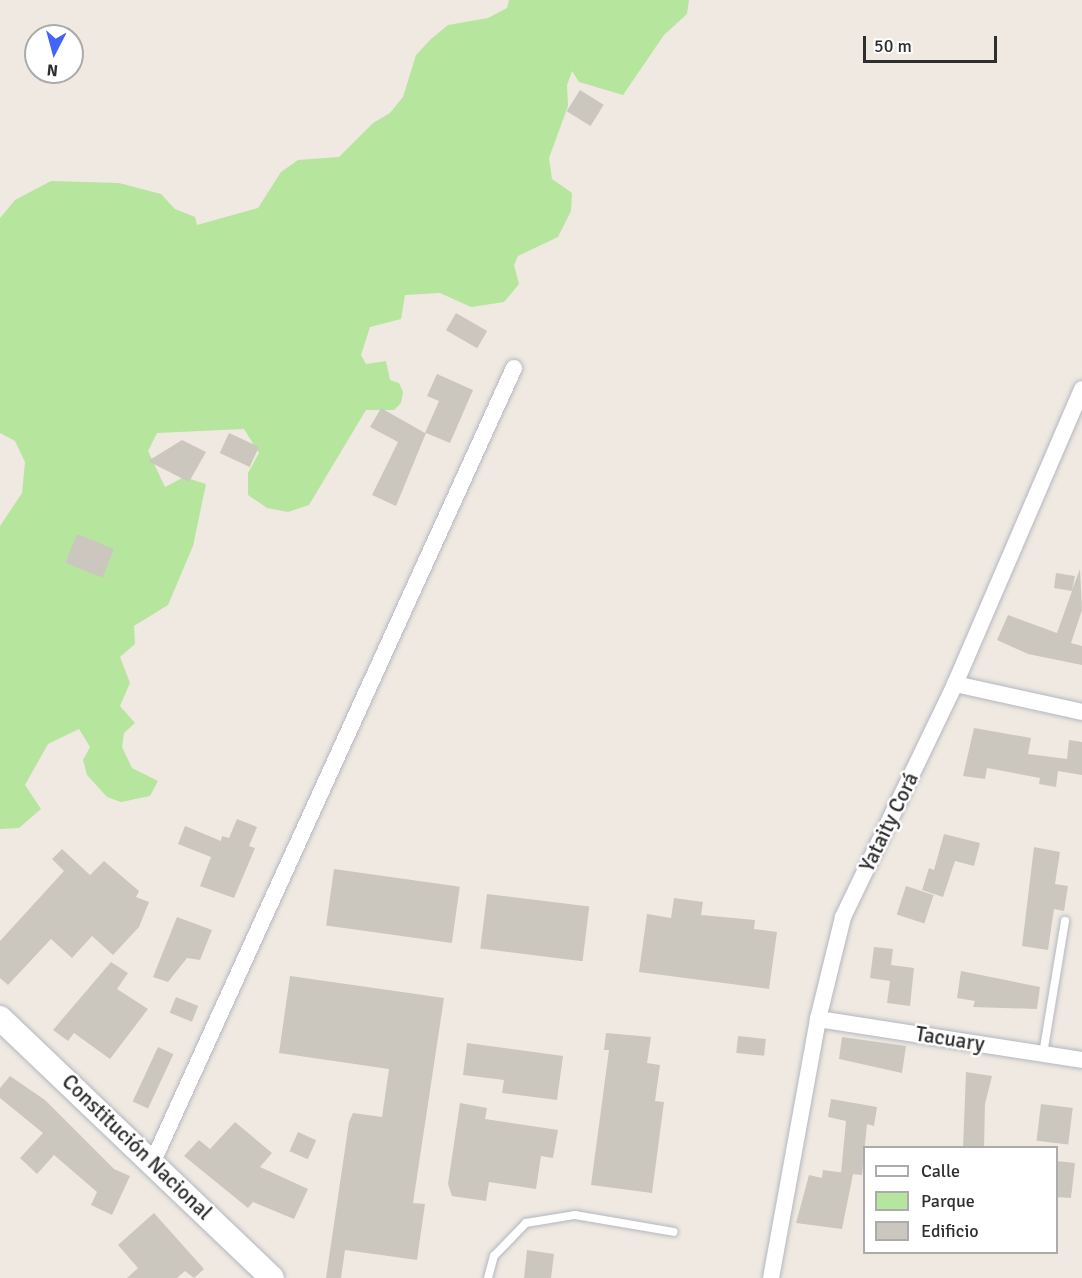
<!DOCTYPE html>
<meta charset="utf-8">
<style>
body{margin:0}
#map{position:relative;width:1082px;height:1278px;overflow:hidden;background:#efe9e1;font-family:Signika,sans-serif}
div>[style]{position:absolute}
.green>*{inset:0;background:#b6e59e}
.building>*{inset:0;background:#cbc7bf;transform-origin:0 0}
.roads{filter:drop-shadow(0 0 2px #b4b7c1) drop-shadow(0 0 2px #b4b7c1)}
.lane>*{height:8px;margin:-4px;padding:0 4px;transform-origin:4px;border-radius:4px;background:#fff}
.street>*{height:16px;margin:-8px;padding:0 8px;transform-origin:8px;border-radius:8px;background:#fff}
.secondary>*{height:24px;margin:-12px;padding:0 12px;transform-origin:12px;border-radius:12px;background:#fff}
span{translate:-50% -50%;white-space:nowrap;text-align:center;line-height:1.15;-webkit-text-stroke:5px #fff;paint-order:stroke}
.street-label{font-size:21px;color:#2e2e2e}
.legend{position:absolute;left:863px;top:1146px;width:195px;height:108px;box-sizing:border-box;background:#fff;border:2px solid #ababab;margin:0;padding:8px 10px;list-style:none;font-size:18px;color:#2e2e2e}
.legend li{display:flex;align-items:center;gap:12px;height:30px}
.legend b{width:30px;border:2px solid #ababab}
.north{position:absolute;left:24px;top:24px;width:60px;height:60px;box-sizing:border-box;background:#fff;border:2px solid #ababab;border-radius:50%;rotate:186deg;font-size:16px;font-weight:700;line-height:24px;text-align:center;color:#2e2e2e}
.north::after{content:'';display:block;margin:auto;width:21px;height:27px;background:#4264fb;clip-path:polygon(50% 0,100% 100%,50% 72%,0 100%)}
.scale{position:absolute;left:863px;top:36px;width:134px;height:27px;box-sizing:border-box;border:3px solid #2e2e2e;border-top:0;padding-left:8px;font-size:18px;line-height:21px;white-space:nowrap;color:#2e2e2e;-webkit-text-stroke:4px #fff;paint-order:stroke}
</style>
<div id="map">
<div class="green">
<div style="clip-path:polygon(509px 0,689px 0,687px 14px,664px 35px,623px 95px,579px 82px,572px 71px,567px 85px,568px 106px,549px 158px,552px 179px,572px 193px,571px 211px,558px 237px,518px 256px,514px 265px,519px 284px,504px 302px,471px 307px,440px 293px,405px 295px,401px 319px,370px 327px,361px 355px,366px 364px,386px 361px,390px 380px,399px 383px,403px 392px,401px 403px,394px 410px,366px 410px,309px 505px,288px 512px,267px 508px,248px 495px,248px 473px,259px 453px,244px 429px,157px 433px,148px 451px,165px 487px,184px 477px,206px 484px,193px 546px,168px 605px,134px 626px,135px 644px,120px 657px,130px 683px,120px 706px,135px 723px,124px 733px,122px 747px,132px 768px,158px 781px,150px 796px,121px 802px,107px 797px,87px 775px,83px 760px,90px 747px,79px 729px,48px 744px,25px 785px,41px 809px,19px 828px,0 829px,0 526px,22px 493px,25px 462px,15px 441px,0 433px,0 218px,15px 200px,51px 181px,119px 183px,161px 194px,175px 209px,195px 217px,197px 225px,258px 208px,281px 172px,298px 160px,339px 157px,373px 123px,390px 113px,403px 97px,416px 55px,431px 39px,448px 25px,488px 18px,507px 8px)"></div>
</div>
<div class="building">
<div style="left:580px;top:90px;width:28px;height:25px;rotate:32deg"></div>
<div style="left:456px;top:313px;width:36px;height:20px;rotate:30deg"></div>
<div style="clip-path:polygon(437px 374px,473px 390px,450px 443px,426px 433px,396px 506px,372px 495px,398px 442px,370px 427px,381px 408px,425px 433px,439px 401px,427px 396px)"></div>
<div style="left:229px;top:433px;width:33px;height:22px;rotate:25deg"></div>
<div style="clip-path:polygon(182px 440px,206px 452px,189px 482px,148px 461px)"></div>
<div style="left:77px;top:534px;width:40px;height:31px;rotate:22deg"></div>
<div style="clip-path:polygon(1080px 569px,1082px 610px,1071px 643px,1082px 646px,1082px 665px,1028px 654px,997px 640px,1008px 615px,1057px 633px,1072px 591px,1054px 588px,1056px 573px,1075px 576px,1072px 590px)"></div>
<div style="clip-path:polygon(974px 728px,1031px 738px,1028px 754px,1067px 759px,1069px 740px,1082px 742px,1082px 775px,1058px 771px,1056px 787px,1039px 784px,1040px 778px,987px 768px,985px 779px,963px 776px)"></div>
<div style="clip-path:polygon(237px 819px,257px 827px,249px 846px,255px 848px,234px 898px,200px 886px,211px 857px,178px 844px,185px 826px,221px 841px,222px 836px,229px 838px)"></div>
<div style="clip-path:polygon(944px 834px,980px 843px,974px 866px,955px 861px,943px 897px,922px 890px,929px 868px,934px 870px)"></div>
<div style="clip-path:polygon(1034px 847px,1060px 852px,1055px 884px,1068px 886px,1064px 911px,1054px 909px,1048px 950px,1022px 946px)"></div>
<div style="clip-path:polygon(62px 849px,90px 875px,104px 861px,139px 891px,136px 897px,149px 902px,139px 927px,113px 955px,92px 936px,72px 958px,51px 939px,8px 985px,0 978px,0 941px,64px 871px,52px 859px)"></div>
<div style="left:334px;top:869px;width:127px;height:57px;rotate:8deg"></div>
<div style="left:906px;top:886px;width:29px;height:30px;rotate:18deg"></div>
<div style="left:487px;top:894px;width:103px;height:55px;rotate:7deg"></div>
<div style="clip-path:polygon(674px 898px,703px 902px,701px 915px,755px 920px,754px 929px,777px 932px,769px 989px,639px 972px,647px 914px,671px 918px)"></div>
<div style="clip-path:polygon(177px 917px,212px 930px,200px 960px,187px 958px,168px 982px,153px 977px)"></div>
<div style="clip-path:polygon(874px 947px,893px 949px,891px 965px,914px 968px,910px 1006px,887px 1003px,890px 981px,870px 978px)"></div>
<div style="clip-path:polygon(111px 962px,128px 973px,117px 989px,148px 1009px,110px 1059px,74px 1033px,68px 1041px,53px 1030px)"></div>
<div style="clip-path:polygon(961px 971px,1040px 987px,1037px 1009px,973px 1007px,975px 1001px,957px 998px)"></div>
<div style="clip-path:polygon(290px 976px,444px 998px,413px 1203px,425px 1204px,417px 1260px,345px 1250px,341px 1278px,326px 1278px,349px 1122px,353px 1113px,382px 1117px,389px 1069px,279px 1053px)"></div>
<div style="left:176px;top:997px;width:24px;height:17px;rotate:22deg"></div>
<div style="clip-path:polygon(606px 1033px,651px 1037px,647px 1063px,660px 1065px,655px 1101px,664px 1102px,652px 1193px,591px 1185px,609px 1050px,604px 1050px)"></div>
<div style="left:738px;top:1036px;width:28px;height:17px;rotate:6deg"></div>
<div style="clip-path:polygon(842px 1037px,906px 1046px,902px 1073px,839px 1059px)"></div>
<div style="clip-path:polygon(467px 1043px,563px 1056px,557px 1100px,502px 1093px,504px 1080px,463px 1075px)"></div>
<div style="left:158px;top:1047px;width:17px;height:60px;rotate:25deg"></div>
<div style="clip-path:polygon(966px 1072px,992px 1076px,985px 1104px,984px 1148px,963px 1148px)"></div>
<div style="clip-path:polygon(10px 1076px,45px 1100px,114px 1169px,130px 1176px,112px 1215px,91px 1205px,97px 1192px,54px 1155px,37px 1174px,20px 1158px,43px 1133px,0 1098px,0 1088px)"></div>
<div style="clip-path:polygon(831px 1099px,877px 1107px,874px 1126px,867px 1124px,862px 1175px,841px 1173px,846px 1121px,828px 1117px)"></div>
<div style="clip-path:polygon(460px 1103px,487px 1108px,485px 1119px,558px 1130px,553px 1158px,541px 1156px,536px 1189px,489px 1182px,486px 1201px,452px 1196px,448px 1184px)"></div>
<div style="left:1041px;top:1104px;width:32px;height:37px;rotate:7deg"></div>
<div style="clip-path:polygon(235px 1122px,272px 1153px,260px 1167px,308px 1189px,294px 1219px,253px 1202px,248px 1208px,184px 1156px,199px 1140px,210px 1149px)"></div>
<div style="left:298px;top:1132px;width:20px;height:21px;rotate:24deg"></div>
<div style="clip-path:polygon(1056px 1161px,1075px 1163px,1071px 1198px,1056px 1197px)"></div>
<div style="clip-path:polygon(823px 1170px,853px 1174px,842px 1229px,796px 1223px,809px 1175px,822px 1178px)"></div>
<div style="clip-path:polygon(154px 1213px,204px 1269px,194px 1278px,185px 1271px,177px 1278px,127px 1278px,138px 1268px,118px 1245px)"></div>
<div style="clip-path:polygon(527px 1250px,554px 1254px,551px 1278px,524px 1278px)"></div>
</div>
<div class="roads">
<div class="lane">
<div style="left:1043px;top:1054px;width:135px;rotate:-80.6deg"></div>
<div style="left:488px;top:1278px;width:23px;rotate:-75deg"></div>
<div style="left:494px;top:1256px;width:46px;rotate:-45.9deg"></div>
<div style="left:526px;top:1223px;width:50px;rotate:-9.3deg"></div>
<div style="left:575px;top:1215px;width:100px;rotate:9.7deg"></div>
</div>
<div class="street">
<div style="left:955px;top:684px;width:130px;rotate:12.4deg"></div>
<div style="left:818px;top:1019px;width:267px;rotate:8.8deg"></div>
<div style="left:154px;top:1159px;width:869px;rotate:-65.53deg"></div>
<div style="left:771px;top:1278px;width:263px;rotate:-79.7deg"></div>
<div style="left:818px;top:1019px;width:105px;rotate:-76.2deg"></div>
<div style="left:843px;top:917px;width:259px;rotate:-64.3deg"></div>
<div style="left:955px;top:684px;width:321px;rotate:-66.7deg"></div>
</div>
<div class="secondary">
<div style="left:0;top:1018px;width:376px;rotate:43.7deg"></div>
</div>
</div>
<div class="street-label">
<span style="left:889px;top:822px;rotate:-64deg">Yataity Corá</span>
<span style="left:950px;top:1039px;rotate:9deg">Tacuary</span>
<span style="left:137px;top:1147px;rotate:44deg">Constitución Nacional</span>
</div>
<ul class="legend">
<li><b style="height:8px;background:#fff"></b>Calle</li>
<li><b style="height:16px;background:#b6e59e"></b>Parque</li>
<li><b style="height:16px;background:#cbc7bf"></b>Edificio</li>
</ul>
<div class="north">N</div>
<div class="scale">50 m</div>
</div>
